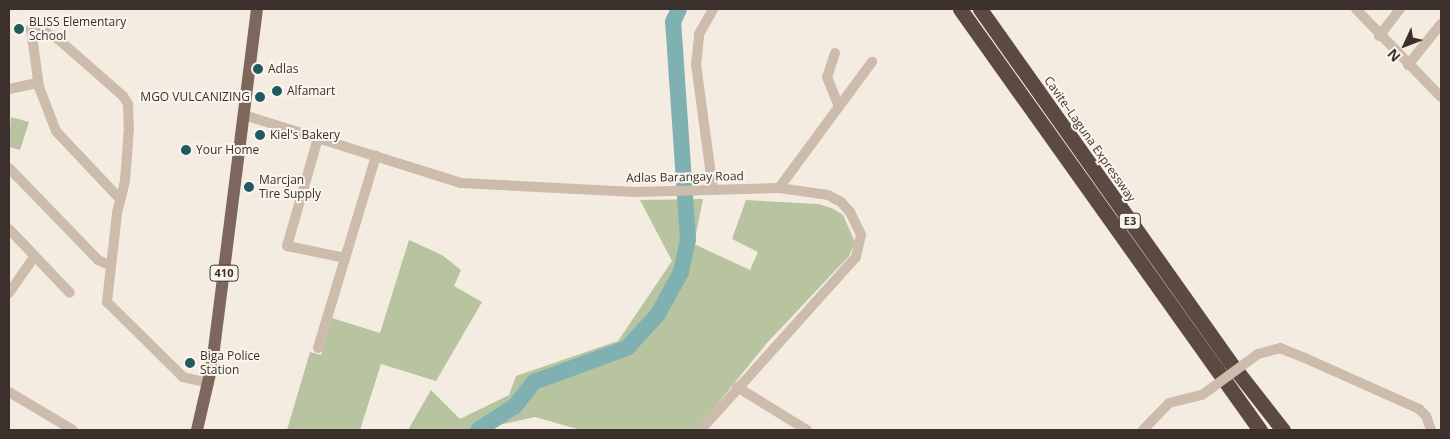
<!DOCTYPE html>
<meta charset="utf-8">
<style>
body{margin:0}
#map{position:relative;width:1450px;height:439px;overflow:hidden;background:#f4ebe1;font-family:"Open Sans",sans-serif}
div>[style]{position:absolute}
.green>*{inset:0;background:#b8c4a0}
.river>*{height:16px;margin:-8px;padding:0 8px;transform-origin:8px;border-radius:8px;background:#7fb0b2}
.minor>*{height:10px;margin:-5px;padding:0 5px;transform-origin:5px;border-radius:5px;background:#cdbbac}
.major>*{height:12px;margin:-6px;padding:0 6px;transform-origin:6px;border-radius:6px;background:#7d675c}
.highway>*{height:15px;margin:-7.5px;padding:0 7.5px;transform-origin:7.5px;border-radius:7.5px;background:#5c4a42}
.minor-bridge>*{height:10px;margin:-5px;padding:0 5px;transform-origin:5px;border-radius:5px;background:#cdbbac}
.dots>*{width:14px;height:14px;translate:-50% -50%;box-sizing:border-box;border:2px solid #fbf5ee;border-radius:50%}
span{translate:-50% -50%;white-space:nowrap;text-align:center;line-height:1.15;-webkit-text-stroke:4px #fbf5ee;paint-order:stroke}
.shield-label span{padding:1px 4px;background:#fbf5ee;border:1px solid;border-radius:4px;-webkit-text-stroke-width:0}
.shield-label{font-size:11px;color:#3b302b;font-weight:700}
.poi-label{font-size:12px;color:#3b302b}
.left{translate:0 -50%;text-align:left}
.right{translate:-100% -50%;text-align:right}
.street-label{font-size:12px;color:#3b302b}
.frame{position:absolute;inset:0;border:10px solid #3b302b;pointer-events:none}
.north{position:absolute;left:1380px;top:20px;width:50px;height:50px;-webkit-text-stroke:4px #fbf5ee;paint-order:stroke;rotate:227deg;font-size:14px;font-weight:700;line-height:20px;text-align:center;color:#3b302b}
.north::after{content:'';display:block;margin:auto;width:18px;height:22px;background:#3b302b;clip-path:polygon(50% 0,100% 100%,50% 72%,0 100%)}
</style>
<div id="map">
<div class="green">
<div style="clip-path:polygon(11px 117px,29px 122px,20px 150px,9px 147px)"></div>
<div style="clip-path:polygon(703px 199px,694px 244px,750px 270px,758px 252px,732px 239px,746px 200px,819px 204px,834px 209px,843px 215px,855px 242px,849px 256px,767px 343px,696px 430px,581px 430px,535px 417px,494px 426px,491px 430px,408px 430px,431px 390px,460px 419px,509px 395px,516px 376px,618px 341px,672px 261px,640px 200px)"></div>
<div style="clip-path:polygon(409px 240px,442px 255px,461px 270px,454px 286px,482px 302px,436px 381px,381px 364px,360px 430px,287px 430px,310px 352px,321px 355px,332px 318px,380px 333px)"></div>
</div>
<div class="river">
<div style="left:478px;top:430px;width:44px;rotate:-33deg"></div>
<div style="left:515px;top:406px;width:31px;rotate:-52deg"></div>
<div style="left:534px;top:382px;width:99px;rotate:-20.1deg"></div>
<div style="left:627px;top:348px;width:46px;rotate:-47.6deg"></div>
<div style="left:658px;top:314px;width:48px;rotate:-61.3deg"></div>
<div style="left:681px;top:272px;width:33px;rotate:-78deg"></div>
<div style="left:688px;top:240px;width:219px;rotate:-93.9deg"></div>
<div style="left:673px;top:22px;width:14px;rotate:-65deg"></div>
</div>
<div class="minor">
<div style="left:1356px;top:9px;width:122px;rotate:46deg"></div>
<div style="left:1379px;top:36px;width:34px;rotate:-52deg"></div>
<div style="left:835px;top:53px;width:25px;rotate:108deg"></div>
<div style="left:827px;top:77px;width:32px;rotate:68deg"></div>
<div style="left:1408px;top:65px;width:53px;rotate:-51.2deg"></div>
<div style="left:9px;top:89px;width:30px;rotate:-12deg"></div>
<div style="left:244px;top:115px;width:227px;rotate:17.4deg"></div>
<div style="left:461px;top:183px;width:174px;rotate:3deg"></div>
<div style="left:635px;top:192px;width:144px;rotate:-1.6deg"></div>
<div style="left:779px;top:188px;width:49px;rotate:8.1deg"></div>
<div style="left:828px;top:195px;width:15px;rotate:28deg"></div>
<div style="left:841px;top:202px;width:13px;rotate:48deg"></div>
<div style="left:850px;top:212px;width:25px;rotate:64deg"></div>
<div style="left:861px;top:235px;width:23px;rotate:103deg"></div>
<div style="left:856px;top:257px;width:232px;rotate:131.9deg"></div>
<div style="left:318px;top:138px;width:112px;rotate:106deg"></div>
<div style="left:287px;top:246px;width:59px;rotate:11.7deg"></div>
<div style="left:9px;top:168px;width:128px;rotate:45.9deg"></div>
<div style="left:98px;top:260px;width:12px;rotate:24deg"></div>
<div style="left:779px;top:188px;width:157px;rotate:-53.6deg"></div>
<div style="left:713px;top:190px;width:126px;rotate:-97.7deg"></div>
<div style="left:696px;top:65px;width:31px;rotate:-84deg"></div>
<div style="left:699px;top:34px;width:28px;rotate:-60deg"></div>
<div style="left:120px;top:199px;width:93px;rotate:-133.3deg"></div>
<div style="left:56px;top:131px;width:47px;rotate:-111.1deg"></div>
<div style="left:39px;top:87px;width:59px;rotate:-97.9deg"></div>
<div style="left:31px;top:29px;width:12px;rotate:9deg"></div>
<div style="left:43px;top:31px;width:17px;rotate:28deg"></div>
<div style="left:58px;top:39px;width:86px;rotate:41.2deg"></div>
<div style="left:123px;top:96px;width:9px;rotate:58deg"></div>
<div style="left:128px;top:104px;width:24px;rotate:88deg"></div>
<div style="left:129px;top:128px;width:53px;rotate:94.3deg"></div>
<div style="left:125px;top:181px;width:34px;rotate:104deg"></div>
<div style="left:117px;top:214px;width:89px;rotate:96.5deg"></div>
<div style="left:107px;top:302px;width:107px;rotate:44.6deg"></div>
<div style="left:183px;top:377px;width:27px;rotate:13deg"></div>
<div style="left:9px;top:229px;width:88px;rotate:46.4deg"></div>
<div style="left:9px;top:293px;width:44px;rotate:-55.2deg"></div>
<div style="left:318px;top:348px;width:201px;rotate:-73.2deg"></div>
<div style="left:1258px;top:354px;width:23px;rotate:-15deg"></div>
<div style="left:1280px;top:348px;width:27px;rotate:22deg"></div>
<div style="left:1305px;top:358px;width:125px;rotate:24.1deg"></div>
<div style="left:1419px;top:409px;width:10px;rotate:45deg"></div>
<div style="left:1426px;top:416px;width:15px;rotate:70deg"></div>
<div style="left:737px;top:387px;width:82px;rotate:31.6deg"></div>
<div style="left:9px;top:392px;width:74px;rotate:30.7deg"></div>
<div style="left:1143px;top:430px;width:37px;rotate:-46deg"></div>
<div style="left:1169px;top:403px;width:34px;rotate:-14deg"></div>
</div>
<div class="major">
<div style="left:197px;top:430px;width:67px;rotate:-77deg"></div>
<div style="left:212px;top:365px;width:359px;rotate:-82.8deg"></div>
</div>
<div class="highway">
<div style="left:960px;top:9px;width:517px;rotate:54.53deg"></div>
<div style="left:980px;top:9px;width:431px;rotate:54.7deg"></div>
<div style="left:1229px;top:361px;width:88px;rotate:52deg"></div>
</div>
<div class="minor-bridge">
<div style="left:1202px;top:395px;width:69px;rotate:-36.2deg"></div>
</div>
<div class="dots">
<div style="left:19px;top:29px;background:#1f5a5e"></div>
<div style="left:258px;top:69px;background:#1f5a5e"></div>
<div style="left:277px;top:91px;background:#1f5a5e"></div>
<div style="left:260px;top:97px;background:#1f5a5e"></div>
<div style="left:260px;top:135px;background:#1f5a5e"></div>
<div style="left:186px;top:150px;background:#1f5a5e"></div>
<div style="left:249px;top:187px;background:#1f5a5e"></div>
<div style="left:190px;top:363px;background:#1f5a5e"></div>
</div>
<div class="shield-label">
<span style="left:1130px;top:221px">E3</span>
<span style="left:224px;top:273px">410</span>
</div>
<div class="poi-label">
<span class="left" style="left:29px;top:29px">BLISS Elementary<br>School</span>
<span class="left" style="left:268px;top:69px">Adlas</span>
<span class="left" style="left:287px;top:91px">Alfamart</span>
<span class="right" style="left:250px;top:97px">MGO VULCANIZING</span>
<span class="left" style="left:270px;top:135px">Kiel's Bakery</span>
<span class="left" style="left:196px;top:150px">Your Home</span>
<span class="left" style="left:259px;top:187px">Marcjan<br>Tire Supply</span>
<span class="left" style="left:200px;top:363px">Biga Police<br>Station</span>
</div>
<div class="street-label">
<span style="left:1090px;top:139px;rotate:55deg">Cavite–Laguna Expressway</span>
<span style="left:685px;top:177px;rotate:-1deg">Adlas Barangay Road</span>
</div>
<div class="frame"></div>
<div class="north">N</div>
</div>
